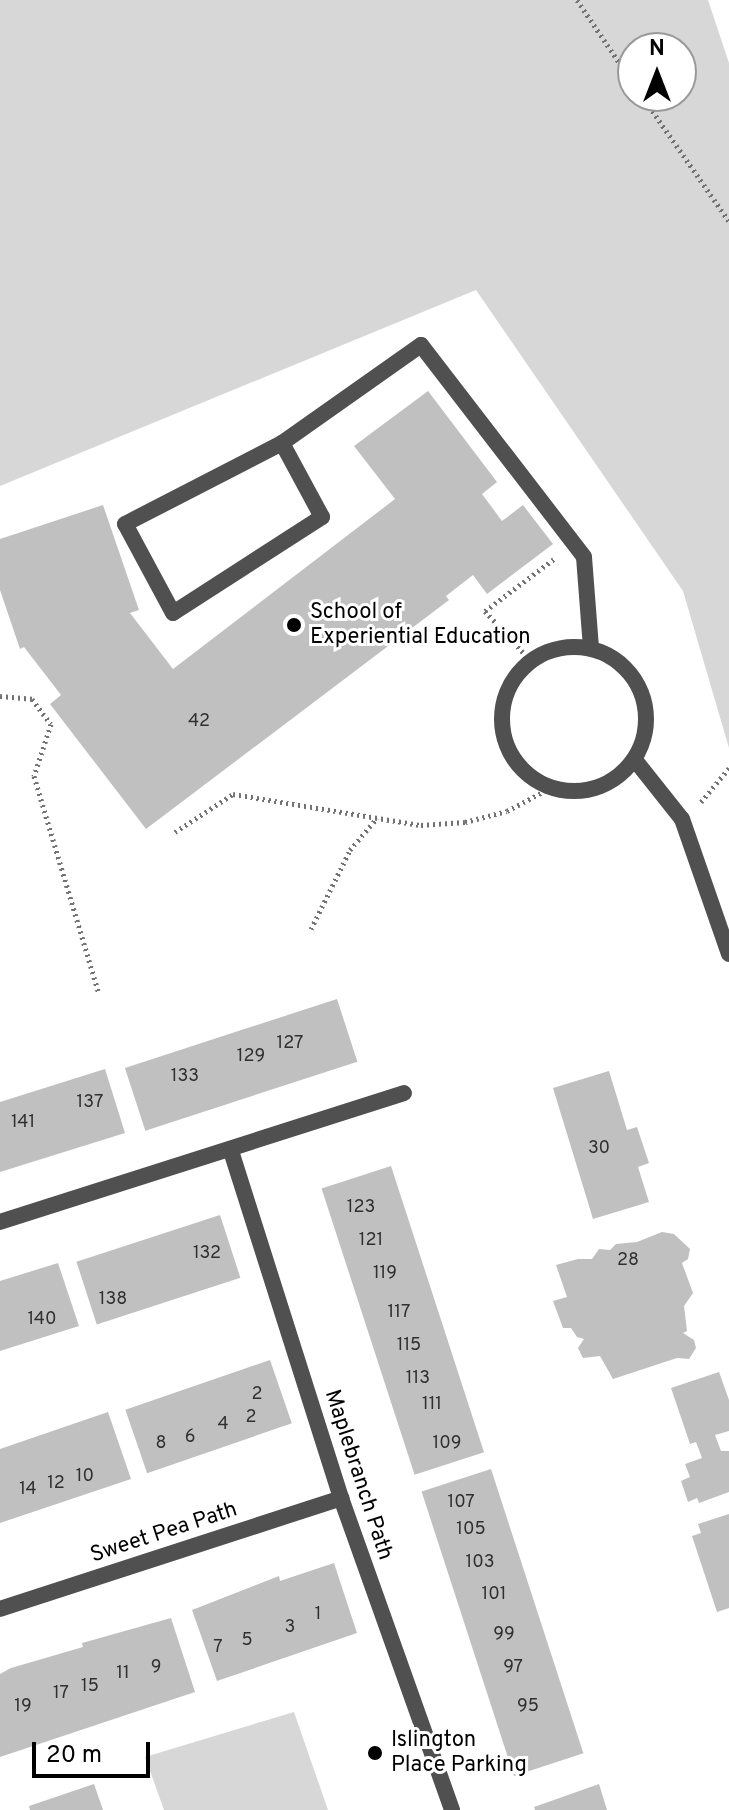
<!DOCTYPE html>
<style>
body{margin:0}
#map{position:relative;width:729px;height:1810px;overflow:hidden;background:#fff;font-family:Overpass,sans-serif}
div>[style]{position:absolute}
.green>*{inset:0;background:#d7d7d7}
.building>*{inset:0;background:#c0c0c0;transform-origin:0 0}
.path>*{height:5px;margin-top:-2.5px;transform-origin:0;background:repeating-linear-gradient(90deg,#727272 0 2px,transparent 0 6px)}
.service>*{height:16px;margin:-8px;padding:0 8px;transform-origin:8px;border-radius:8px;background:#505050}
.minor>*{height:16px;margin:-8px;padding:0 8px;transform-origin:8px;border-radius:8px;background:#505050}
.minor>.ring{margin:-8px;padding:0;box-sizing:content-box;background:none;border:16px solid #505050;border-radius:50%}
.dots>*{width:22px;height:22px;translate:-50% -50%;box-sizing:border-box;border:4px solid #fff;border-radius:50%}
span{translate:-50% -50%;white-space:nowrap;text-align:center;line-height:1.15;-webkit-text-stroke:6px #fff;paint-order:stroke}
.number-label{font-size:18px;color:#303030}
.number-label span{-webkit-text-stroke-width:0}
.poi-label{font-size:22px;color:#000}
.left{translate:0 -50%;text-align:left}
.street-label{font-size:22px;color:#000}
.north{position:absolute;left:617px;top:32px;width:80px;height:80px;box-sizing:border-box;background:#fff;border:2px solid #999;border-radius:50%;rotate:0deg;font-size:22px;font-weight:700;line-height:32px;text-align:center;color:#000}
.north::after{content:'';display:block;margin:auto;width:28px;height:36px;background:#000;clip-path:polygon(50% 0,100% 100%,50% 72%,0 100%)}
.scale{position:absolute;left:32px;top:1742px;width:118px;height:36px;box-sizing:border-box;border:4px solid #000;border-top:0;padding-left:10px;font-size:24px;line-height:28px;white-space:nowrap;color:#000;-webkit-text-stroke:6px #fff;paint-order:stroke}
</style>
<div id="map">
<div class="green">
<div style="clip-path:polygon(evenodd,0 0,708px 0,729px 63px,729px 748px,683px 591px,476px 290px,0 486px,0 0,681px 48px,681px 96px,633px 96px,633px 48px,681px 48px)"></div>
<div style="clip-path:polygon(294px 1712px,328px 1810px,164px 1810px,145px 1757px)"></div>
</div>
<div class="building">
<div style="clip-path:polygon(428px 391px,497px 482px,482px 494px,502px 521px,523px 505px,553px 544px,487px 594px,473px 575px,446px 596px,449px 600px,146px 829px,50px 704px,61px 695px,24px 647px,20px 649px,0 590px,0 539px,103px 505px,139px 610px,130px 613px,173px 669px,395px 499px,354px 446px)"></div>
<div style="left:337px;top:999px;width:66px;height:223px;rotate:72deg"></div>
<div style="clip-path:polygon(105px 1069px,125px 1133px,0 1172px,0 1102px)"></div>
<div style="clip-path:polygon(609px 1071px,627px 1130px,637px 1127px,649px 1163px,638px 1167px,649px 1202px,593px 1219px,553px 1088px)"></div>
<div style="left:391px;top:1166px;width:301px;height:73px;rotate:72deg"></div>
<div style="left:220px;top:1215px;width:66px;height:151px;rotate:72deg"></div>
<div style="clip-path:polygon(662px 1232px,674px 1234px,690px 1249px,688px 1259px,682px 1263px,693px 1293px,684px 1306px,687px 1331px,683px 1333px,694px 1340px,696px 1348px,689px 1359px,677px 1358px,613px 1379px,600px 1356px,583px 1358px,578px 1348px,584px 1339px,577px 1337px,571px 1328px,563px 1328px,553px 1301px,567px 1297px,556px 1265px,578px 1259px,592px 1259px,599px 1249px,610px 1250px,616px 1244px,637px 1242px)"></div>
<div style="clip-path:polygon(58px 1263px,79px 1326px,0 1351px,0 1281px)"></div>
<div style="left:270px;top:1360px;width:67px;height:153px;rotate:71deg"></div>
<div style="clip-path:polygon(719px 1372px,729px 1400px,729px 1431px,715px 1435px,721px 1451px,729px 1451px,729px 1492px,699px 1503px,697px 1498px,688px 1502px,681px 1481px,690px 1477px,685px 1464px,702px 1458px,696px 1442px,690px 1444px,671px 1388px)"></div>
<div style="clip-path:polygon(108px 1412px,131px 1479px,0 1523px,0 1449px)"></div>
<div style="left:491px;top:1469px;width:299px;height:73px;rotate:72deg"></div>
<div style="clip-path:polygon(729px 1514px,729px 1608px,717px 1612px,692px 1536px,701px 1533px,698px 1524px)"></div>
<div style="clip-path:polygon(334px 1563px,357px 1633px,217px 1681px,192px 1610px,279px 1576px,280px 1581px)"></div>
<div style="clip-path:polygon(171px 1618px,195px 1692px,0 1757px,0 1674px,11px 1668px,83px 1647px,82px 1643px)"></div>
<div style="clip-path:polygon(94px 1784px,103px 1810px,30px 1810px,29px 1806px)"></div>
<div style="clip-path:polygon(599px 1784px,607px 1810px,535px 1810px,534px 1807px)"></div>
</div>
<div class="path">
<div style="left:577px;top:0;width:100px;rotate:56deg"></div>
<div style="left:642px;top:96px;width:152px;rotate:55.2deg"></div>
<div style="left:531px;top:661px;width:68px;rotate:-132.6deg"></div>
<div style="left:485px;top:611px;width:86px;rotate:-37deg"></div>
<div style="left:0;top:696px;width:32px;rotate:5deg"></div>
<div style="left:32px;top:699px;width:31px;rotate:53deg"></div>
<div style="left:51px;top:724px;width:55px;rotate:108.1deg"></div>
<div style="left:34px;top:776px;width:227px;rotate:73.4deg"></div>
<div style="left:701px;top:802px;width:44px;rotate:-50.5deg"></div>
<div style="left:175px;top:832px;width:69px;rotate:-33.2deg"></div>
<div style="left:233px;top:794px;width:191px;rotate:9.4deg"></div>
<div style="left:421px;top:825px;width:44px;rotate:-3.9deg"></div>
<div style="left:465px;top:822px;width:43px;rotate:-14.7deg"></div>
<div style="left:507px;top:811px;width:51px;rotate:-28.1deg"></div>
<div style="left:311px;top:929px;width:88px;rotate:-63.7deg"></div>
<div style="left:350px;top:850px;width:42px;rotate:-49.8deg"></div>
</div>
<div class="service">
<div style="left:282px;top:443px;width:84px;rotate:61.6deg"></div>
<div style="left:322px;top:517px;width:177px;rotate:147.2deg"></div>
<div style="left:173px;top:613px;width:101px;rotate:-118.3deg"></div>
<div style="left:125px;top:524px;width:177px;rotate:-27.3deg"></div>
<div style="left:282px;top:443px;width:170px;rotate:-35.2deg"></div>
<div style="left:421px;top:345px;width:267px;rotate:52.4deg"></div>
<div style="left:584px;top:557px;width:91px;rotate:85.6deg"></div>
</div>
<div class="minor">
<div class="ring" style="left:502px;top:647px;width:128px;height:128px"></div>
<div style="left:635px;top:760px;width:75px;rotate:51.5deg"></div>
<div style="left:682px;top:819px;width:143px;rotate:70.8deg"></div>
<div style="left:231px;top:1151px;width:364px;rotate:72.4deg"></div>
<div style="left:341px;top:1498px;width:331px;rotate:70.4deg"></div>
<div style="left:0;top:1222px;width:424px;rotate:-17.7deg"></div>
<div style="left:0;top:1609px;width:359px;rotate:-18deg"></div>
</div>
<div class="dots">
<div style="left:294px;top:625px;background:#000"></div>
<div style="left:375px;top:1753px;background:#000"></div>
</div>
<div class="number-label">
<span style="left:199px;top:722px">42</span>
<span style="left:290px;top:1044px">127</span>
<span style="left:251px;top:1057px">129</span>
<span style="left:185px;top:1077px">133</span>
<span style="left:90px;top:1103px">137</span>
<span style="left:23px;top:1123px">141</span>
<span style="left:599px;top:1149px">30</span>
<span style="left:361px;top:1208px">123</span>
<span style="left:371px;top:1241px">121</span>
<span style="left:207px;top:1254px">132</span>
<span style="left:628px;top:1261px">28</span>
<span style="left:385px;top:1274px">119</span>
<span style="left:113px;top:1300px">138</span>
<span style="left:399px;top:1313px">117</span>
<span style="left:42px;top:1320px">140</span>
<span style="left:409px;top:1346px">115</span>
<span style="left:418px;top:1379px">113</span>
<span style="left:257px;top:1395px">2</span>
<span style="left:432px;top:1405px">111</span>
<span style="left:251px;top:1418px">2</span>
<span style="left:223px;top:1425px">4</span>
<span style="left:190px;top:1438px">6</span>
<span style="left:161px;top:1444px">8</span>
<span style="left:447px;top:1444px">109</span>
<span style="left:85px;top:1477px">10</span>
<span style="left:56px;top:1484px">12</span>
<span style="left:28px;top:1490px">14</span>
<span style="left:461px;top:1503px">107</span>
<span style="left:471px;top:1530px">105</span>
<span style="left:480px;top:1563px">103</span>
<span style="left:494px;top:1595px">101</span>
<span style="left:318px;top:1615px">1</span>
<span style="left:290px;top:1628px">3</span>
<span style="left:504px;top:1635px">99</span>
<span style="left:247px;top:1641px">5</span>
<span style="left:218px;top:1648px">7</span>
<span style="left:156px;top:1668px">9</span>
<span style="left:513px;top:1668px">97</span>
<span style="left:123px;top:1674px">11</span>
<span style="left:90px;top:1687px">15</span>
<span style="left:61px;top:1694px">17</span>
<span style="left:23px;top:1707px">19</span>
<span style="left:528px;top:1707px">95</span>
</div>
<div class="poi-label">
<span class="left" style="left:310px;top:625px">School of<br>Experiential Education</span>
<span class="left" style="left:391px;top:1753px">Islington<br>Place Parking</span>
</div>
<div class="street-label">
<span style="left:358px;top:1475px;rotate:72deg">Maplebranch Path</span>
<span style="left:164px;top:1533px;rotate:-18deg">Sweet Pea Path</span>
</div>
<div class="north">N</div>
<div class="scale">20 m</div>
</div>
